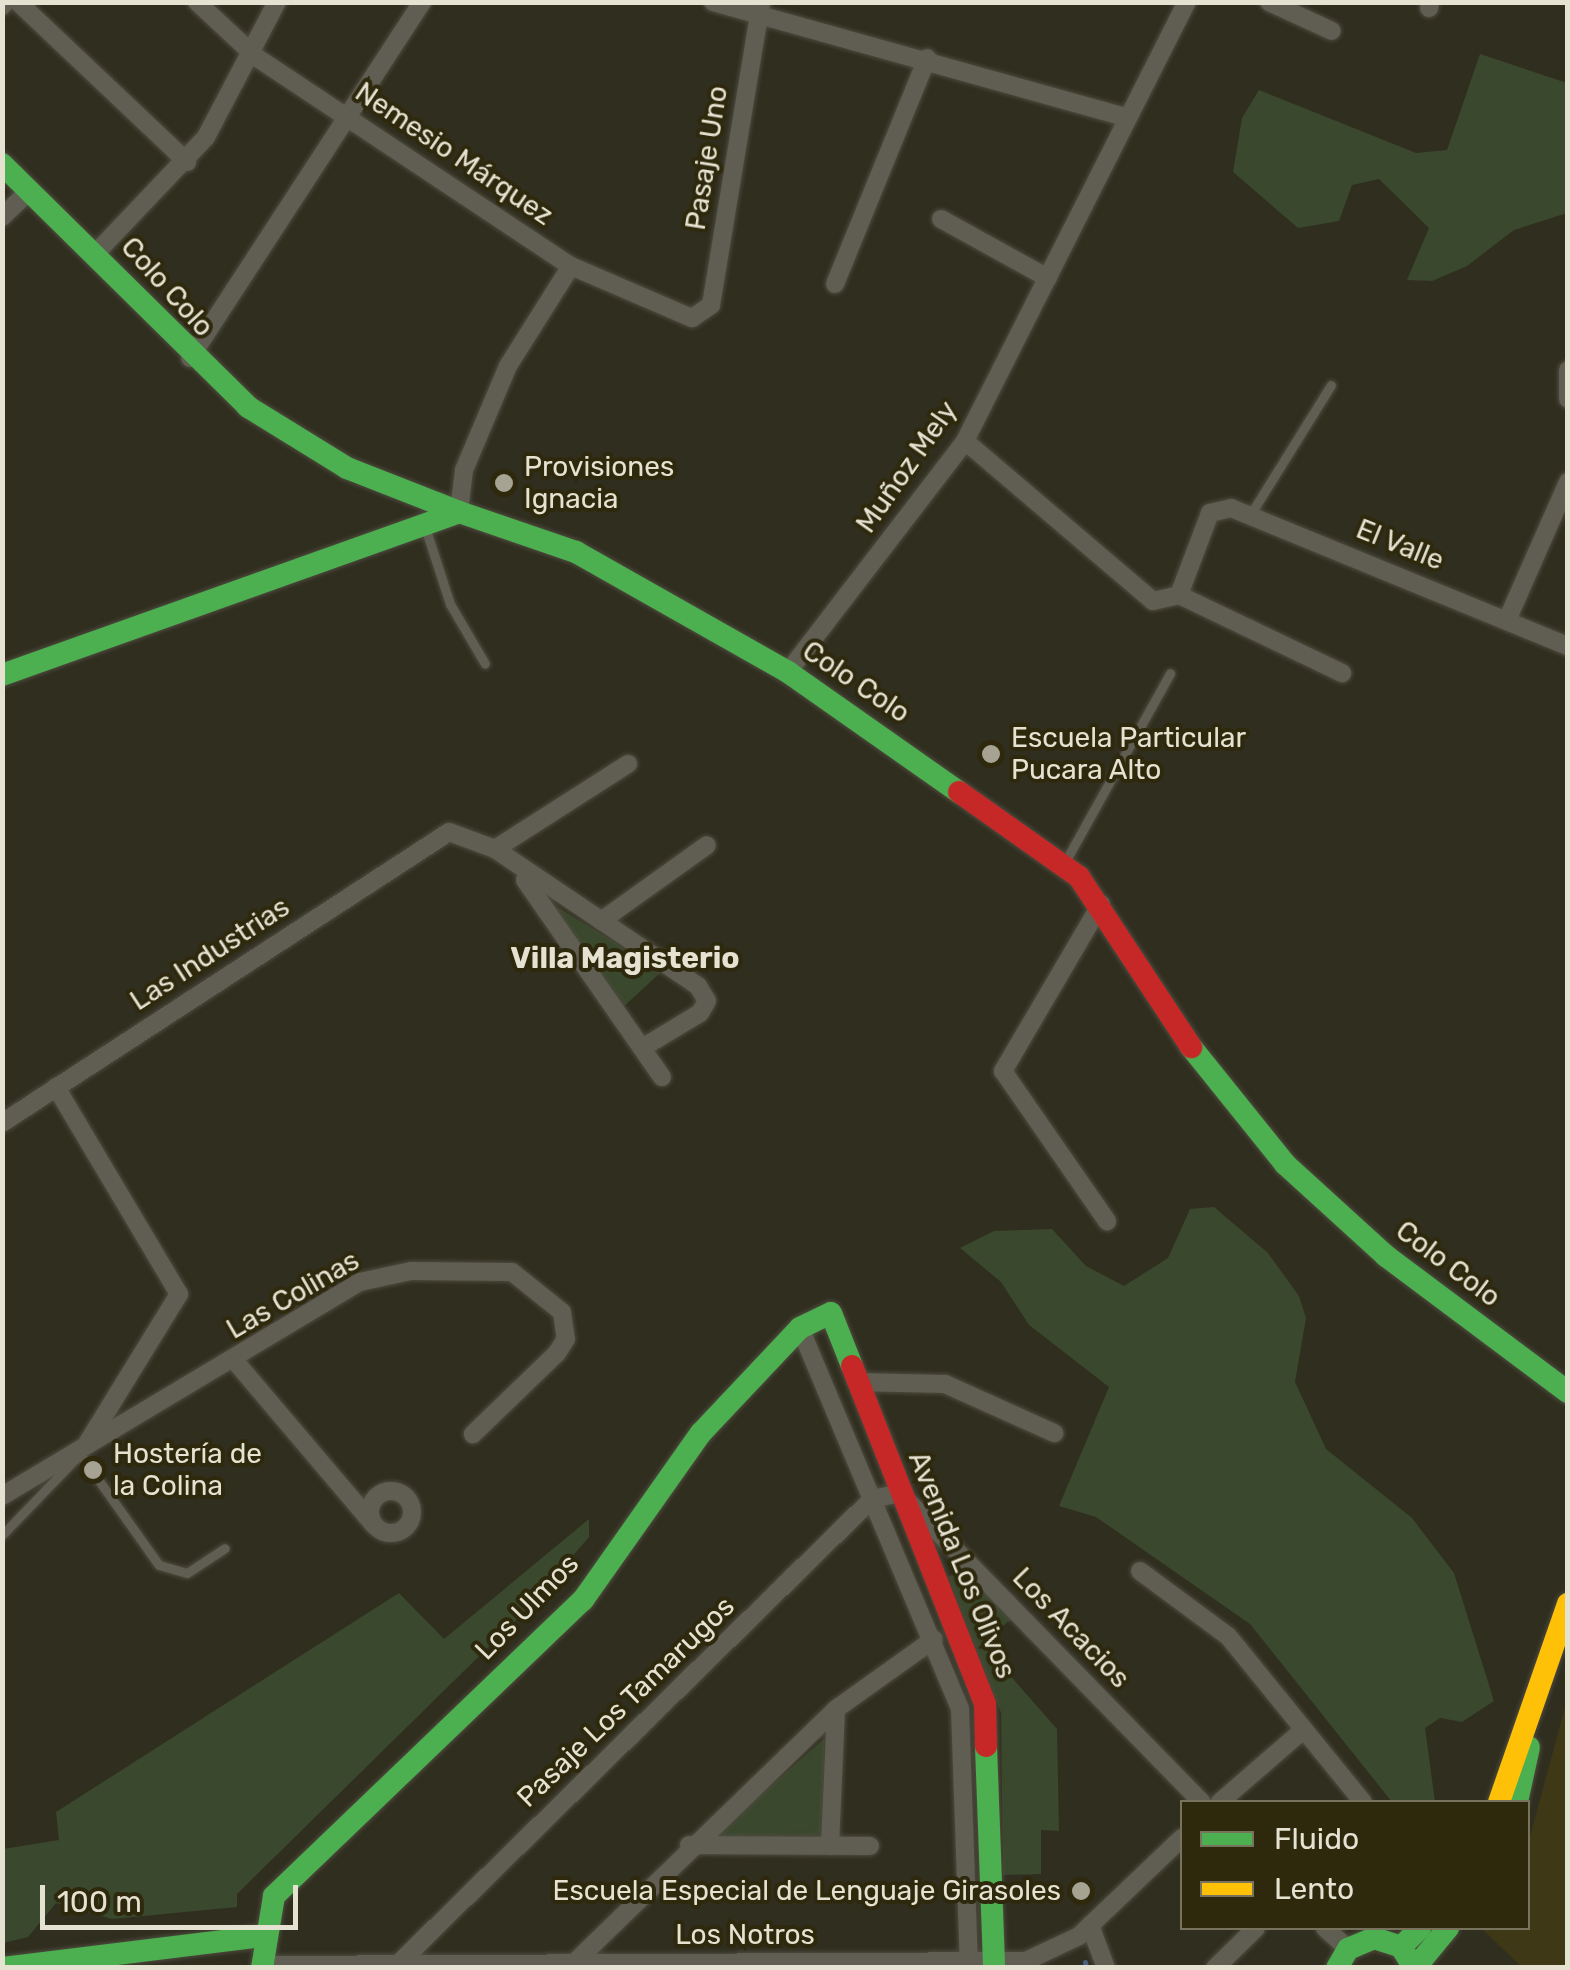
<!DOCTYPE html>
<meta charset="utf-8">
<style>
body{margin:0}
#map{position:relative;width:1570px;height:1970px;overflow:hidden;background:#302e1f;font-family:Rubik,sans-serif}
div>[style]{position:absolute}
.built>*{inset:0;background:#3f3817}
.green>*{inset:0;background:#3a482d}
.stream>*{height:5px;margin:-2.5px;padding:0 2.5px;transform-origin:2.5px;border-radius:2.5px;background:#4b607e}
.roads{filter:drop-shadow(0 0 2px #4d4b3e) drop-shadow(0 0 2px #4d4b3e)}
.lane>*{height:9px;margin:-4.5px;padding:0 4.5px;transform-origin:4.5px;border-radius:4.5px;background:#605e53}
.street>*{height:18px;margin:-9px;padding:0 9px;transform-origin:9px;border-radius:9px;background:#605e53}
.street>.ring{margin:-9px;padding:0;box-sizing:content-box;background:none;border:18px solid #605e53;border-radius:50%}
.fast>*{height:22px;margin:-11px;padding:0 11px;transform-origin:11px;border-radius:11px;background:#4caf50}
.slow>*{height:22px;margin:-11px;padding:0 11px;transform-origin:11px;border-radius:11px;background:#ffc107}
.jam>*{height:22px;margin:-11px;padding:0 11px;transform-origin:11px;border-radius:11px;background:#c62828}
.dots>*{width:28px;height:28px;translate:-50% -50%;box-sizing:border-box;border:5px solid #2e290d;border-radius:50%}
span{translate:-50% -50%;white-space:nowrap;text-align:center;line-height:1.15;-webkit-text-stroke:8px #2e290d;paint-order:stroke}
.street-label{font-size:28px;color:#e5e2d2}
.poi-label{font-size:28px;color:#e5e2d2}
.left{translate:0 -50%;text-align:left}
.right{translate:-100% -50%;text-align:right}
.neighbourhood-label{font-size:30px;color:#e5e2d2;font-weight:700}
.frame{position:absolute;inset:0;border:5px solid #e5e2d2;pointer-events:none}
.legend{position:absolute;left:1180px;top:1800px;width:350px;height:130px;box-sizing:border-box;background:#2e290d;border:2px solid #77735c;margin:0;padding:12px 18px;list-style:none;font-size:30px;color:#e5e2d2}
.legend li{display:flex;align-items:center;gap:20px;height:50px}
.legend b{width:50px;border:2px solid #77735c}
.scale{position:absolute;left:40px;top:1885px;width:258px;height:45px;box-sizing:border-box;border:5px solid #e5e2d2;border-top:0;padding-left:12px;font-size:30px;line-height:35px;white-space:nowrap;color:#e5e2d2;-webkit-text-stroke:8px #2e290d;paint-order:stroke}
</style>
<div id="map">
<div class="built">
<div style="clip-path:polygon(1567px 1700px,1567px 1967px,1522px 1967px,1481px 1928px,1528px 1928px,1528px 1844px)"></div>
</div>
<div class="green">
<div style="clip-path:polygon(1480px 54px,1567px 83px,1567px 213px,1514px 230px,1467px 266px,1432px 281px,1407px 280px,1429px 228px,1379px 179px,1352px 185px,1339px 221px,1298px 228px,1233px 172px,1242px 118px,1259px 90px,1416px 153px,1447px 150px)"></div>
<div style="clip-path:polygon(552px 904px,615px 942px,660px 973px,622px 1008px)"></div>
<div style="clip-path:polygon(1214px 1207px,1268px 1253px,1299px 1296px,1306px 1318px,1295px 1382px,1326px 1449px,1412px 1518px,1454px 1573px,1494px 1701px,1462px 1722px,1440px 1718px,1425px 1728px,1435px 1802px,1392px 1802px,1250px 1624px,1096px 1517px,1059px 1506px,1109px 1387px,1029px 1325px,1001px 1282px,960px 1248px,994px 1231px,1052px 1229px,1086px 1266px,1124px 1286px,1168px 1258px,1190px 1209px)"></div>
<div style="clip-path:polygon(589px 1519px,589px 1537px,527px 1609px,237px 1894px,237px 1907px,112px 1919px,56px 1903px,28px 1937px,3px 1943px,3px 1849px,59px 1840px,56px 1812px,399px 1593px,444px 1639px)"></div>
<div style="clip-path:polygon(964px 1568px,1012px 1619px,996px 1631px,1007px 1672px,1057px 1729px,1059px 1831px,1041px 1830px,1041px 1874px,1003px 1875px,1001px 1713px,948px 1577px)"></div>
<div style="clip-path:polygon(825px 1738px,822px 1836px,714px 1836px)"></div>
</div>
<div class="stream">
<div style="left:1085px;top:1962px;width:6px;rotate:81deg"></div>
</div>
<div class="roads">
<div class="lane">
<div style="left:1250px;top:515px;width:153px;rotate:-58.1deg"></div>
<div style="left:425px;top:527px;width:81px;rotate:72deg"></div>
<div style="left:450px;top:604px;width:69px;rotate:59.7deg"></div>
<div style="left:1065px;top:862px;width:216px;rotate:-60.9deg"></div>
<div style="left:2px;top:1535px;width:112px;rotate:-46.1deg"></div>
<div style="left:80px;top:1454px;width:136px;rotate:54.6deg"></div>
<div style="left:159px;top:1565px;width:29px;rotate:16deg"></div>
<div style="left:187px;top:1573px;width:45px;rotate:-33.3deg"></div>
</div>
<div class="street">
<div style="left:18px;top:2px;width:233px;rotate:43.4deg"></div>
<div style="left:197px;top:2px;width:81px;rotate:43deg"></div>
<div style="left:256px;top:57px;width:378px;rotate:33.6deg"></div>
<div style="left:571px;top:266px;width:132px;rotate:23.3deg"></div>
<div style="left:692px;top:318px;width:23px;rotate:-34deg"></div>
<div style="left:711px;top:305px;width:307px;rotate:-80.6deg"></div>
<div style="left:713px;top:2px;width:428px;rotate:15.6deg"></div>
<div style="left:1269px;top:2px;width:69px;rotate:24.7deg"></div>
<div style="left:2px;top:6px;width:5px;rotate:-53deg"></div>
<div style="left:1429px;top:8px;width:6px;rotate:-81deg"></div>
<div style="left:2px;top:217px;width:39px;rotate:-44deg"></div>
<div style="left:941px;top:219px;width:122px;rotate:28.9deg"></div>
<div style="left:96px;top:253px;width:160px;rotate:-46.5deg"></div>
<div style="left:206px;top:137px;width:153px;rotate:-62.3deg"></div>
<div style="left:835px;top:284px;width:244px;rotate:-67.8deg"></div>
<div style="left:190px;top:358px;width:425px;rotate:-56.9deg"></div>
<div style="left:1568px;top:370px;width:29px;rotate:90deg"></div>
<div style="left:965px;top:441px;width:247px;rotate:40.4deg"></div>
<div style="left:1153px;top:601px;width:27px;rotate:-13deg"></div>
<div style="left:1179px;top:595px;width:88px;rotate:-69.3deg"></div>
<div style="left:1210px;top:513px;width:22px;rotate:-13deg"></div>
<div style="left:1231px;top:508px;width:364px;rotate:22.3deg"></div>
<div style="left:459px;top:512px;width:42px;rotate:-83.2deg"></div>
<div style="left:464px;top:470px;width:113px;rotate:-67.1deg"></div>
<div style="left:508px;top:366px;width:118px;rotate:-57.8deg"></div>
<div style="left:1179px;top:595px;width:181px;rotate:25.6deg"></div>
<div style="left:1508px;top:618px;width:149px;rotate:-66.2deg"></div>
<div style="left:788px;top:672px;width:291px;rotate:-52.5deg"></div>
<div style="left:965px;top:441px;width:492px;rotate:-63.2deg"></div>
<div style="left:495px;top:849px;width:158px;rotate:-32.6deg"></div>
<div style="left:525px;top:880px;width:240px;rotate:55.2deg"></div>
<div style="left:1101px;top:904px;width:194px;rotate:120.4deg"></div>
<div style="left:1003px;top:1071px;width:183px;rotate:55.3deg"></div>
<div style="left:601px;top:921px;width:130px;rotate:-35.6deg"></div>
<div style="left:56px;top:1087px;width:241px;rotate:59.3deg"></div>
<div style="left:179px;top:1294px;width:177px;rotate:121.6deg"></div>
<div style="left:2px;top:1123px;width:533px;rotate:-33.06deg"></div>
<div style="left:449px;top:832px;width:49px;rotate:20.3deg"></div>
<div style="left:495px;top:849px;width:245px;rotate:34deg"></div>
<div style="left:698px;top:986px;width:17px;rotate:59deg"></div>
<div style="left:707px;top:1001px;width:14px;rotate:120deg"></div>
<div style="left:700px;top:1013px;width:68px;rotate:148.9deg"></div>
<div style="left:800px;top:1328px;width:413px;rotate:67.2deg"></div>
<div style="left:960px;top:1709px;width:259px;rotate:88deg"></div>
<div style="left:234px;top:1360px;width:216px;rotate:49.7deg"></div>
<div style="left:856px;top:1382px;width:89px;rotate:1.3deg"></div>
<div style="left:945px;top:1384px;width:120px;rotate:24.2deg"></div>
<div class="ring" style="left:370px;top:1491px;width:24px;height:24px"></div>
<div style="left:2px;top:1496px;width:417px;rotate:-30.9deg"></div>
<div style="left:360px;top:1282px;width:52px;rotate:-12.2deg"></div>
<div style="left:411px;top:1271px;width:101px;rotate:0.6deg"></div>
<div style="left:512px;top:1272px;width:64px;rotate:38.7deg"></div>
<div style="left:562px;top:1312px;width:27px;rotate:82deg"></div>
<div style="left:566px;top:1339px;width:17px;rotate:123deg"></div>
<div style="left:557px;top:1353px;width:117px;rotate:136deg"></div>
<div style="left:1140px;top:1571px;width:109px;rotate:36.5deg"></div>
<div style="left:1228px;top:1636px;width:214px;rotate:50.9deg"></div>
<div style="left:1220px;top:1802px;width:110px;rotate:-40.9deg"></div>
<div style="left:689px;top:1845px;width:181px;rotate:0.3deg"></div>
<div style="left:830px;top:1846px;width:137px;rotate:-87.5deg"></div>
<div style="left:1090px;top:1925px;width:46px;rotate:69.6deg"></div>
<div style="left:1325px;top:1928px;width:31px;rotate:42deg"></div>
<div style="left:575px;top:1962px;width:363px;rotate:-44.1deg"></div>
<div style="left:836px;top:1709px;width:120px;rotate:-35.5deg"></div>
<div style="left:262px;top:1965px;width:764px;rotate:-0.3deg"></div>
<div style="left:1026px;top:1961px;width:59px;rotate:-25.3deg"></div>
<div style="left:1079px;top:1936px;width:142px;rotate:-43.6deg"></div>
<div style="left:397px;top:1965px;width:665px;rotate:-44.45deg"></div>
<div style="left:872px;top:1499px;width:29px;rotate:-12deg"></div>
<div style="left:900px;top:1493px;width:432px;rotate:45.7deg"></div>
<div style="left:1215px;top:1968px;width:57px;rotate:-44.3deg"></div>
</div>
<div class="fast">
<div style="left:2px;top:164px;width:346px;rotate:44.6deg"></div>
<div style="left:248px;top:407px;width:116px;rotate:31.6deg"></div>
<div style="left:347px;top:468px;width:120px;rotate:21.4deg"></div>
<div style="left:2px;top:675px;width:485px;rotate:-19.6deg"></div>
<div style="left:459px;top:512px;width:124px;rotate:18.9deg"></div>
<div style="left:576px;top:552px;width:244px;rotate:29.5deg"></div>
<div style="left:788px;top:672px;width:209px;rotate:35.1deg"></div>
<div style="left:1191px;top:1047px;width:150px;rotate:51.2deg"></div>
<div style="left:1285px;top:1164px;width:137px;rotate:42.3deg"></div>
<div style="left:1386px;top:1256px;width:227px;rotate:36.8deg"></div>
<div style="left:986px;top:1746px;width:222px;rotate:87.9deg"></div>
<div style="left:1517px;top:1802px;width:56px;rotate:-77.7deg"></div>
<div style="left:1401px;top:1947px;width:27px;rotate:-45deg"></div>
<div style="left:3px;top:1968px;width:261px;rotate:-7deg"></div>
<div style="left:262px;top:1968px;width:73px;rotate:-80.5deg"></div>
<div style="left:274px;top:1896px;width:428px;rotate:-43.8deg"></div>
<div style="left:583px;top:1600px;width:204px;rotate:-54.8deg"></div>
<div style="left:701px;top:1433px;width:144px;rotate:-46.7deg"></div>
<div style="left:800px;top:1328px;width:34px;rotate:-26deg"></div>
<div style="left:831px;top:1313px;width:57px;rotate:68.4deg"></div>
<div style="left:1337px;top:1968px;width:22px;rotate:-60deg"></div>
<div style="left:1348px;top:1949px;width:28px;rotate:-23deg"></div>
<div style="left:1374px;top:1938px;width:28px;rotate:18deg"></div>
<div style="left:1401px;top:1947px;width:25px;rotate:58deg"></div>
<div style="left:1415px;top:1968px;width:52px;rotate:-50.5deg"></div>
</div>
<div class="slow">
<div style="left:1499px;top:1802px;width:210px;rotate:-70.8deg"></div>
</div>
<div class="jam">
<div style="left:959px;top:792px;width:147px;rotate:35.3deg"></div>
<div style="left:1079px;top:877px;width:204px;rotate:56.6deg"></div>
<div style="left:852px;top:1366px;width:363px;rotate:68.5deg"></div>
<div style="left:985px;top:1704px;width:42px;rotate:88.6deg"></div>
</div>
</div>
<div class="dots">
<div style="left:504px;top:483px;background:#a6a393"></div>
<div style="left:991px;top:754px;background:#a6a393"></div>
<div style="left:93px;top:1470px;background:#a6a393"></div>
<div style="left:1081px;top:1891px;background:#a6a393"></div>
</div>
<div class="street-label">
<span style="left:454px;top:154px;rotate:34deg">Nemesio Márquez</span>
<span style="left:707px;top:158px;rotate:-81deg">Pasaje Uno</span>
<span style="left:167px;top:287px;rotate:48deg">Colo Colo</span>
<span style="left:907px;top:467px;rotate:-55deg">Muñoz Mely</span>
<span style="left:1400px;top:545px;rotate:22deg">El Valle</span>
<span style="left:856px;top:682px;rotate:34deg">Colo Colo</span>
<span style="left:210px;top:954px;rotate:-33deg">Las Industrias</span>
<span style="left:1448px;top:1264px;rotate:37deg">Colo Colo</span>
<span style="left:293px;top:1295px;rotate:-30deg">Las Colinas</span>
<span style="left:962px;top:1565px;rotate:68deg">Avenida Los Olivos</span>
<span style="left:527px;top:1607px;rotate:-46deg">Los Ulmos</span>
<span style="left:1071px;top:1628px;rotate:46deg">Los Acacios</span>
<span style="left:626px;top:1702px;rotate:-44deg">Pasaje Los Tamarugos</span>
<span style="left:745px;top:1935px">Los Notros</span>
</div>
<div class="poi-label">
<span class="left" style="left:524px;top:483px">Provisiones<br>Ignacia</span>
<span class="left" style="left:1011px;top:754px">Escuela Particular<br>Pucara Alto</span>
<span class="left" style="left:113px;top:1470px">Hostería de<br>la Colina</span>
<span class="right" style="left:1061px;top:1891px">Escuela Especial de Lenguaje Girasoles</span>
</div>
<div class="neighbourhood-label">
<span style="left:625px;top:958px">Villa Magisterio</span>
</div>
<div class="frame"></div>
<ul class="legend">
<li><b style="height:12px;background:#4caf50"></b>Fluido</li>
<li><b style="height:12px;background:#ffc107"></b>Lento</li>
</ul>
<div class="scale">100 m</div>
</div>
